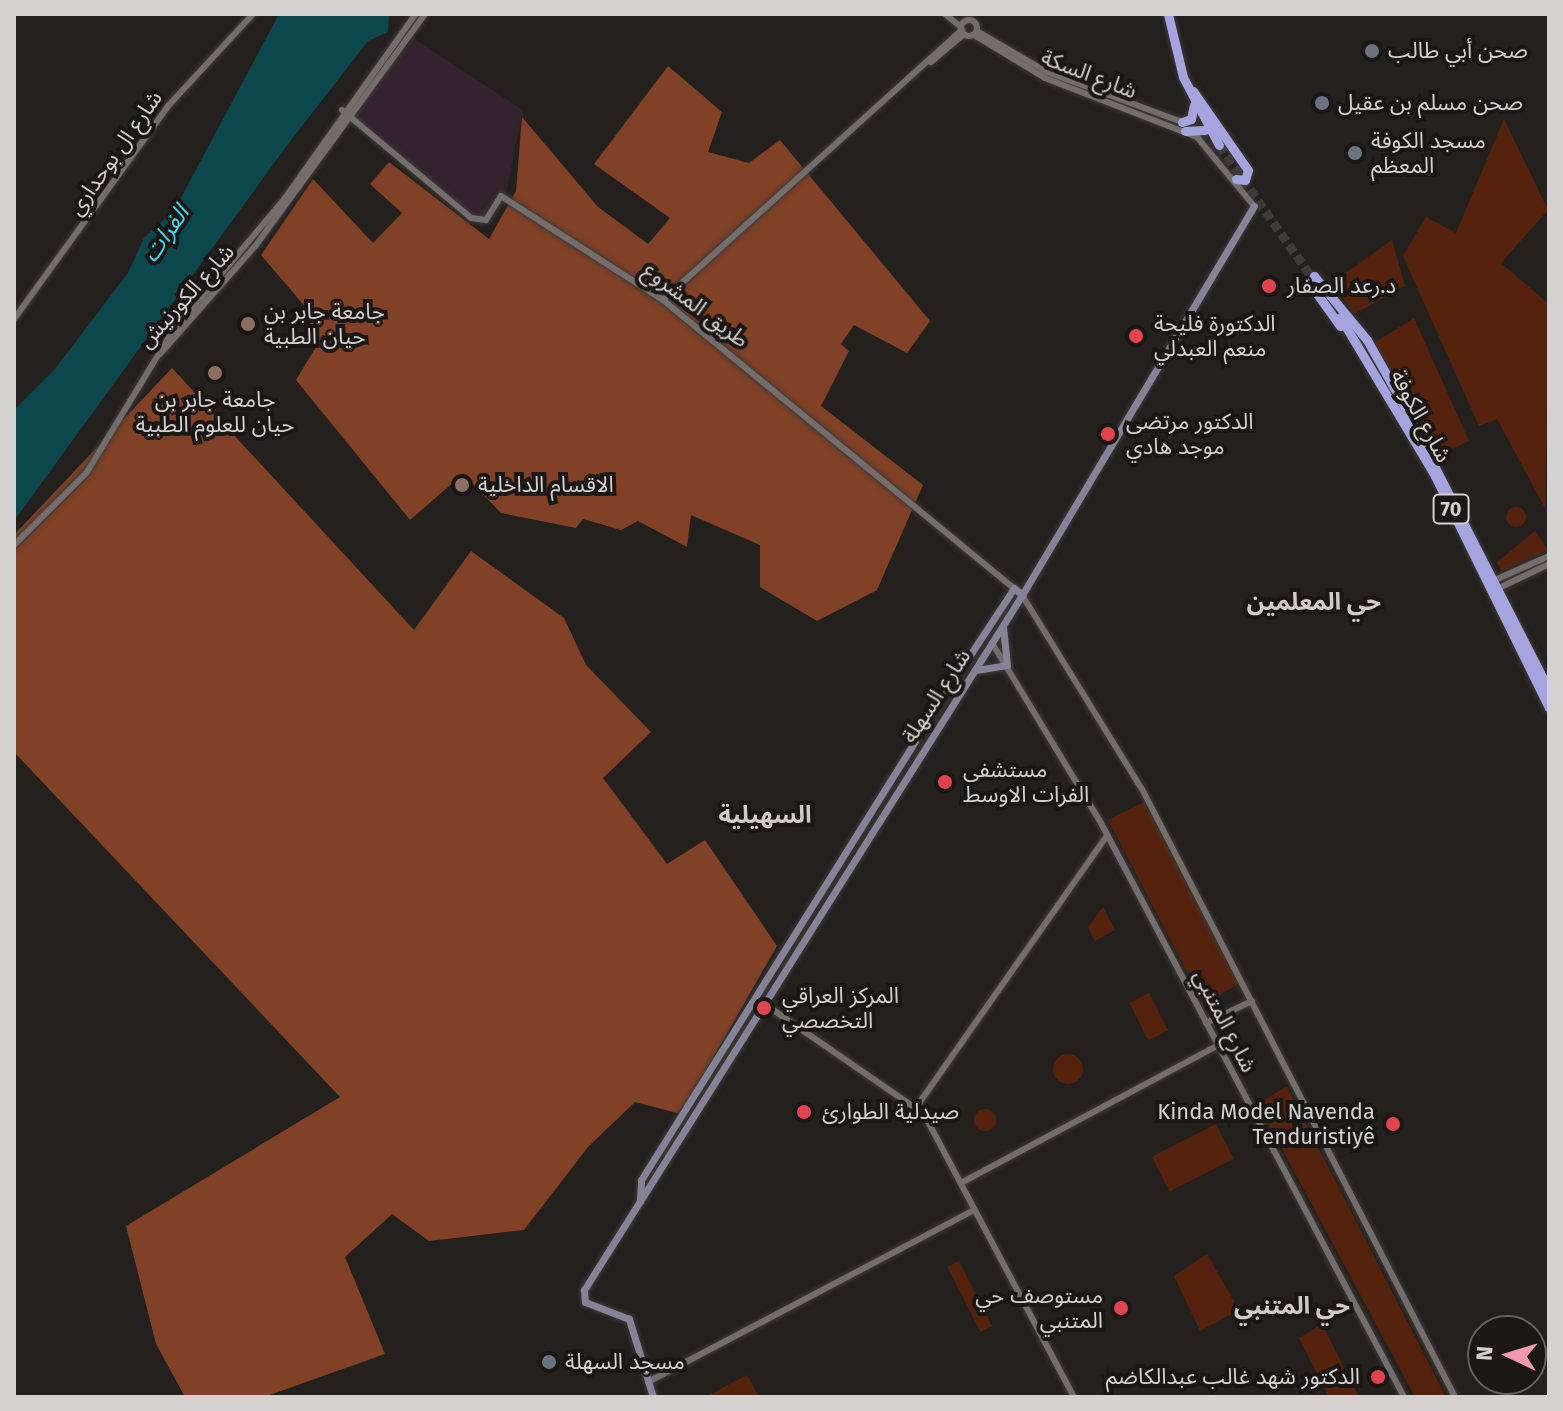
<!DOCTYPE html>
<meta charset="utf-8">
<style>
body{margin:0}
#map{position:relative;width:1563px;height:1411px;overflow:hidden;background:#24201e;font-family:"Fira Sans","Noto Sans Arabic",sans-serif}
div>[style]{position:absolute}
.industrial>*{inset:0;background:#32232e}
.green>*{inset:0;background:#55230d;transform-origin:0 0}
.round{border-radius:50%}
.forest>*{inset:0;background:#804126}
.water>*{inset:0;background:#0d474e}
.trunk-tunnel>*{height:9px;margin-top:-4.5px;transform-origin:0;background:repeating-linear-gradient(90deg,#3e3b39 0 9px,transparent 0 13.5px)}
.roads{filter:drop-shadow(0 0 2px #3d3a38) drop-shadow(0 0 2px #3d3a38)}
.tertiary>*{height:6px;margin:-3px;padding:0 3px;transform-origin:3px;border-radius:3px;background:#736e6c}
.tertiary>.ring{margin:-3px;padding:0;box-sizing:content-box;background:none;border:6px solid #736e6c;border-radius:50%}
.secondary>*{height:7px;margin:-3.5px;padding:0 3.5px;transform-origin:3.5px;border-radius:3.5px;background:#868297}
.trunk>*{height:9px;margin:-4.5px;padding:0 4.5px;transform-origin:4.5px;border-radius:4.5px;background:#a6a4de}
.dots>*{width:22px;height:22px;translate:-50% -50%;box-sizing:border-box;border:4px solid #1b1715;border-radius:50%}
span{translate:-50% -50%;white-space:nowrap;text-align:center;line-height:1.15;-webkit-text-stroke:8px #1b1715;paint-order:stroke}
.shield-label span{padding:2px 6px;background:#1b1715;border:2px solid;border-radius:6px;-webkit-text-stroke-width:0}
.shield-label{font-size:20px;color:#d4d1d0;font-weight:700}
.poi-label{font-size:22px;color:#d4d1d0}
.left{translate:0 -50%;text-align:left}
.right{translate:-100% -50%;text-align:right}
.street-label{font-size:22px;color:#d4d1d0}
.water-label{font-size:24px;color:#40d8ec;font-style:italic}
.neighbourhood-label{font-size:24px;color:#d1ccc9;font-weight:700}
.frame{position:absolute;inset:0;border:16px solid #d4d1d0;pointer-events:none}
.north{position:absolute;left:1467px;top:1315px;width:80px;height:80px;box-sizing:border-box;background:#1b1715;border:2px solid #656160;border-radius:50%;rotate:274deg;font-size:22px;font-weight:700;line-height:32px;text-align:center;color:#d4d1d0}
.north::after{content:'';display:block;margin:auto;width:28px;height:36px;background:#f19ab1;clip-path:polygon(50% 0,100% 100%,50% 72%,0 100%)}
</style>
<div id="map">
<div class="industrial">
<div style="clip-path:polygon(413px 38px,523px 110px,506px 194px,482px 228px,349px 121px)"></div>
</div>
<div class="green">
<div style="clip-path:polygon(1504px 119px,1548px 210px,1501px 263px,1549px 304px,1545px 508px,1497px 419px,1479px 426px,1403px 256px,1426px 217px,1456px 233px)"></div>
<div style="clip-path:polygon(1392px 240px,1405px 286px,1354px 314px,1333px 282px)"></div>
<div style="clip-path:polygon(1414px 318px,1469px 441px,1441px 454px,1374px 343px)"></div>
<div class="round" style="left:1506px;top:507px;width:20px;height:20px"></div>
<div style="clip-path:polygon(1535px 531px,1548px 550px,1501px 571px,1497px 562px)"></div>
<div style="clip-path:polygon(1144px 802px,1239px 984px,1211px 999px,1217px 1012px,1210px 1016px,1108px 820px)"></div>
<div style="clip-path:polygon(1103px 907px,1115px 930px,1095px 941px,1088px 927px)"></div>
<div style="left:1149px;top:993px;width:42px;height:22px;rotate:63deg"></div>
<div class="round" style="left:1053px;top:1054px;width:30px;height:30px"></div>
<div style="clip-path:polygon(1287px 1086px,1314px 1139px,1446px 1397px,1415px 1397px,1258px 1104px)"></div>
<div class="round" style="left:974px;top:1109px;width:22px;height:22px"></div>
<div style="left:1216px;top:1124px;width:39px;height:72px;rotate:63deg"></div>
<div style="clip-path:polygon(1207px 1254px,1239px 1310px,1200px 1331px,1174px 1276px)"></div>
<div style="left:959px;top:1261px;width:73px;height:13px;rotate:63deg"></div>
<div style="clip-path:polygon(1322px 1324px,1359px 1397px,1329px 1397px,1299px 1338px)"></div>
<div style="clip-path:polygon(747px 1375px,759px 1397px,705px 1397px)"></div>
</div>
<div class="forest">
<div style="clip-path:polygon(668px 66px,722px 112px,708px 152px,749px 163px,780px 140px,930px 321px,907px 353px,854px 325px,841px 344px,849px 351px,821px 406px,923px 485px,877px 590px,817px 621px,760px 587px,760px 545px,691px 515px,687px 547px,638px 521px,621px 530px,583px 519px,576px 528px,501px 513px,463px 474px,410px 520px,296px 380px,316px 347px,307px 309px,261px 255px,313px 179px,373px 243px,402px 213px,370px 184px,389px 162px,489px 239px,516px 191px,522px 117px,598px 207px,648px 244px,670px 218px,594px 164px)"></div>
<div style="clip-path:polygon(172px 368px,414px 630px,471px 551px,564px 618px,586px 665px,651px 732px,603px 778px,667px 864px,705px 840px,777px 946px,681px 1114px,635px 1102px,588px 1147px,524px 1230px,429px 1241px,392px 1214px,345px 1257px,385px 1354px,264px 1397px,185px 1397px,156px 1344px,126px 1226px,340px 1097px,14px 752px,14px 535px)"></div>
</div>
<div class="water">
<div style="clip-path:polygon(279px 14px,389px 14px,388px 32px,368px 41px,285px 148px,14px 521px,14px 410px,55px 369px,128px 273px,144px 238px,175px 209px)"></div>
</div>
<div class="trunk-tunnel">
<div style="left:1219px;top:145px;width:169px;rotate:54.9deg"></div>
<div style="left:1325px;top:295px;width:27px;rotate:56deg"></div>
</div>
<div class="roads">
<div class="tertiary">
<div style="left:945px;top:14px;width:21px;rotate:39deg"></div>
<div class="ring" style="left:961px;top:20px;width:10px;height:10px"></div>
<div style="left:977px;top:31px;width:81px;rotate:30.4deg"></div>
<div style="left:1047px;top:72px;width:144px;rotate:20.3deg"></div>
<div style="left:974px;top:35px;width:83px;rotate:31.2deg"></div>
<div style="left:1045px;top:78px;width:163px;rotate:21.2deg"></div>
<div style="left:1197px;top:137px;width:89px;rotate:50.4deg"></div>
<div style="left:931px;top:62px;width:43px;rotate:-40.3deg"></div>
<div style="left:342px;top:110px;width:168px;rotate:39.9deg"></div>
<div style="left:471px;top:218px;width:15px;rotate:8deg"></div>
<div style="left:486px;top:220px;width:28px;rotate:-58deg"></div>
<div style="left:501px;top:196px;width:193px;rotate:32.7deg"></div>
<div style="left:663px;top:300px;width:454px;rotate:39.4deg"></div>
<div style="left:663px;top:300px;width:403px;rotate:-42.1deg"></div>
<div style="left:14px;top:319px;width:263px;rotate:-54.1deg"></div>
<div style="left:168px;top:106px;width:125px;rotate:-47.3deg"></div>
<div style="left:160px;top:354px;width:145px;rotate:-48.6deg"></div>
<div style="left:256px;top:245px;width:286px;rotate:-53.8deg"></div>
<div style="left:14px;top:545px;width:103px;rotate:-45deg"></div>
<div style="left:87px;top:472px;width:162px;rotate:-58.7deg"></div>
<div style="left:171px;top:334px;width:177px;rotate:-50deg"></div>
<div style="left:285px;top:198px;width:226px;rotate:-54.6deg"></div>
<div style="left:1495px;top:580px;width:59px;rotate:-24deg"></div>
<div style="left:1499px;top:588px;width:55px;rotate:-25.6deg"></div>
<div style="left:1022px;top:595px;width:228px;rotate:58.3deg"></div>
<div style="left:1142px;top:789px;width:684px;rotate:62.76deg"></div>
<div style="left:992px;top:643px;width:210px;rotate:58.8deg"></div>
<div style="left:1101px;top:823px;width:649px;rotate:62.17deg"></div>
<div style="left:763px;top:1003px;width:196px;rotate:34.6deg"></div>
<div style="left:924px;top:1114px;width:320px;rotate:62.1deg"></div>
<div style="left:1206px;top:1023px;width:51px;rotate:-25.6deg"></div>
<div style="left:917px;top:1106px;width:330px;rotate:-54.9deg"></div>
<div style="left:961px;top:1183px;width:290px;rotate:-28.2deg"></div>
<div style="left:648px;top:1382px;width:369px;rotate:-27.8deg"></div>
</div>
<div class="secondary">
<div style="left:976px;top:670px;width:31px;rotate:-9deg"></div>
<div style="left:1007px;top:665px;width:38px;rotate:-96deg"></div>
<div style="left:640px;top:1201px;width:21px;rotate:-87deg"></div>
<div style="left:641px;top:1180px;width:581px;rotate:-58.01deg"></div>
<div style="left:949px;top:687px;width:118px;rotate:-56.7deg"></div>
<div style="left:1014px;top:588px;width:11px;rotate:41deg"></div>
<div style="left:653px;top:1397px;width:82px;rotate:-107.1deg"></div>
<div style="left:629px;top:1319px;width:47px;rotate:-158.9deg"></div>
<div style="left:585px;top:1302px;width:12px;rotate:-95deg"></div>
<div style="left:584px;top:1290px;width:822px;rotate:-57.78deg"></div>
<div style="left:1022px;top:595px;width:453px;rotate:-59.2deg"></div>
</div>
<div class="trunk">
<div style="left:1168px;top:14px;width:65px;rotate:76.6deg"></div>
<div style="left:1183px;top:77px;width:77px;rotate:62.1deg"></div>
<div style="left:1193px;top:91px;width:96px;rotate:55.2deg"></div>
<div style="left:1248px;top:170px;width:10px;rotate:107deg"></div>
<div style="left:1245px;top:180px;width:9px;rotate:-174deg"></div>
<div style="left:1182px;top:122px;width:9px;rotate:-18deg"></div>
<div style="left:1191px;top:119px;width:14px;rotate:-78deg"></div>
<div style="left:1185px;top:131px;width:20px;rotate:-3deg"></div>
<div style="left:1340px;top:317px;width:185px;rotate:59.1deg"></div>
<div style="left:1435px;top:476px;width:258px;rotate:63.8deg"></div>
<div style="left:1340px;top:326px;width:52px;rotate:-125.5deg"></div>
<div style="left:1310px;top:284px;width:9px;rotate:-63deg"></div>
<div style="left:1314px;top:276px;width:83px;rotate:50.4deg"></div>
<div style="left:1367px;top:340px;width:73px;rotate:60.6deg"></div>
<div style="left:1401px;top:401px;width:325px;rotate:62.9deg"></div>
</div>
</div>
<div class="dots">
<div style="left:1372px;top:51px;background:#6b7280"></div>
<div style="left:1322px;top:103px;background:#6b7280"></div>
<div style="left:1355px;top:153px;background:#6b7280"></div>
<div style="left:1269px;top:286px;background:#e0444e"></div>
<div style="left:248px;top:324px;background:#8d6e63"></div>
<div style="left:1136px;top:336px;background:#e0444e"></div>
<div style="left:215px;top:373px;background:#8d6e63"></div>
<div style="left:1108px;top:434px;background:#e0444e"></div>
<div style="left:462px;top:485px;background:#8d6e63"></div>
<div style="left:945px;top:782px;background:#e0444e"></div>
<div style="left:764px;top:1008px;background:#e0444e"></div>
<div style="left:804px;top:1112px;background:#e0444e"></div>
<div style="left:1393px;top:1124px;background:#e0444e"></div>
<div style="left:1121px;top:1308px;background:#e0444e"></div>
<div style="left:549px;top:1362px;background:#6b7280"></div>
<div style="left:1378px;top:1377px;background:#e0444e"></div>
</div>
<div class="shield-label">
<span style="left:1451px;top:509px">70</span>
</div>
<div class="poi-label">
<span class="left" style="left:1388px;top:51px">صحن أبي طالب</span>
<span class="left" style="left:1338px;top:103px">صحن مسلم بن عقيل</span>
<span class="left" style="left:1371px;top:153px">مسجد الكوفة<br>المعظم</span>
<span class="left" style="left:1287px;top:286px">د.رعد الصفار</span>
<span class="left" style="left:264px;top:324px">جامعة جابر بن<br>حيان الطبية</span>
<span class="left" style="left:1154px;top:336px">الدكتورة فليحة<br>منعم العبدلي</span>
<span style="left:215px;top:412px">جامعة جابر بن<br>حيان للعلوم الطبية</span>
<span class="left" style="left:1126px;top:434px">الدكتور مرتضى<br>موجد هادي</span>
<span class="left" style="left:478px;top:485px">الاقسام الداخلية</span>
<span class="left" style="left:963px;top:782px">مستشفى<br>الفرات الاوسط</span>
<span class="left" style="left:782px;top:1008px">المركز العراقي<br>التخصصي</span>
<span class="right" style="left:1375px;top:1124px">Kinda Model Navenda<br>Tenduristiyê</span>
<span class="left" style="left:822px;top:1112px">صيدلية الطوارئ</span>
<span class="right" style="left:1103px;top:1308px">مستوصف حي<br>المتنبي</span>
<span class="left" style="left:565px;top:1362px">مسجد السهلة</span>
<span class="right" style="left:1360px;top:1377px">الدكتور شهد غالب عبدالكاضم</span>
</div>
<div class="street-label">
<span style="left:1089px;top:74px;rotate:21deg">شارع السكة</span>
<span style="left:115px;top:153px;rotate:-55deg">شارع ال بوحداري</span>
<span style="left:186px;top:296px;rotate:-48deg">شارع الكورنيش</span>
<span style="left:696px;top:305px;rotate:37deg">طريق المشروع</span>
<span style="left:1421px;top:416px;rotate:61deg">شارع الكوفة</span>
<span style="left:936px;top:696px;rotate:-57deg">شارع السهلة</span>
<span style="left:1225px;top:1021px;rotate:63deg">شارع المتنبي</span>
</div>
<div class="water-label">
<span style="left:166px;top:234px;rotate:-55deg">الفرات</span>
</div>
<div class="neighbourhood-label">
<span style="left:1314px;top:603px">حي المعلمين</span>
<span style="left:765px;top:816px">السهيلية</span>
<span style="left:1292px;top:1307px">حي المتنبي</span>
</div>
<div class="frame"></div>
<div class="north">N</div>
</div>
